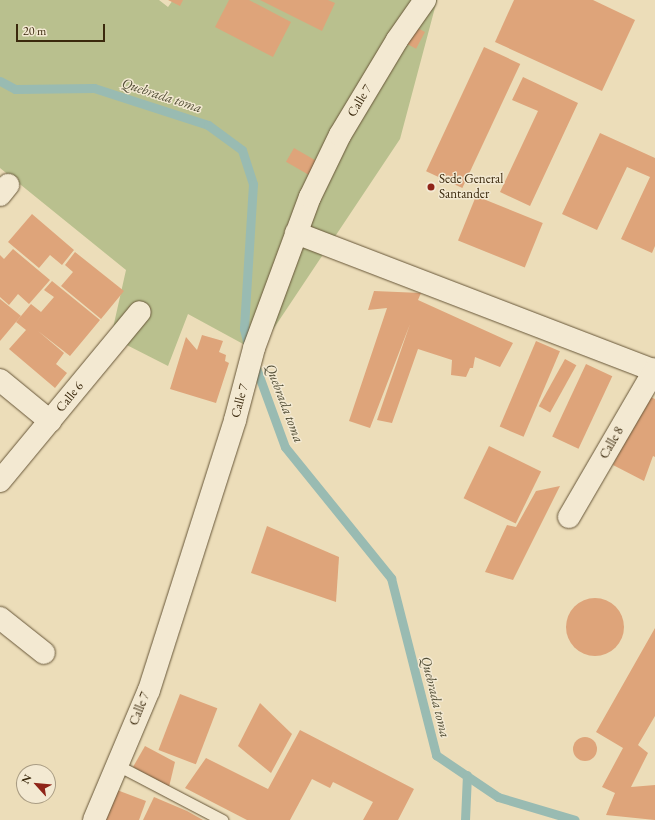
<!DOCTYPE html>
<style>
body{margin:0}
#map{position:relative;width:655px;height:820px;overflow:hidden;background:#ecddb9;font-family:"EB Garamond",serif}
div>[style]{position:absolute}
.green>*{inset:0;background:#b9c08e}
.stream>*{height:9px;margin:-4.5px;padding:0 4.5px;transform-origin:4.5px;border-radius:4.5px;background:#99bbb2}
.building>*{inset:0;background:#dea47a;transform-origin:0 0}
.round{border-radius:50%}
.roads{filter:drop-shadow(0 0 1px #675638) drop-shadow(0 0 1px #675638)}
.service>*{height:11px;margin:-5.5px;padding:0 5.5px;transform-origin:5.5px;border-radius:5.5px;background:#f3e9d2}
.minor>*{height:22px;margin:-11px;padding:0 11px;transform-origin:11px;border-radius:11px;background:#f3e9d2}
.dots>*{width:11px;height:11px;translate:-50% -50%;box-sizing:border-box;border:2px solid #f3e9d2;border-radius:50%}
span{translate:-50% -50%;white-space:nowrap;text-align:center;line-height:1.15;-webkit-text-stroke:3px #f3e9d2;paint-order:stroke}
.street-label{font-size:13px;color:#3b290d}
.poi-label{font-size:13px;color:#3b290d}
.left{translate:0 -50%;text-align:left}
.water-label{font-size:14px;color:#524e36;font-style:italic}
.north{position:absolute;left:16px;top:764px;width:40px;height:40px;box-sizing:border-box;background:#f3e9d2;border:1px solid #a99c83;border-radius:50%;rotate:297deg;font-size:11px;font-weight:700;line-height:16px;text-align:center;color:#3b290d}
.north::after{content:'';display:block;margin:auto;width:14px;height:18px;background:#8f2418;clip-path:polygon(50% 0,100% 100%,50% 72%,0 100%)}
.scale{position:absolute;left:16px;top:24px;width:89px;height:18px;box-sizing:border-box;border:2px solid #3b290d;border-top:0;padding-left:5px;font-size:12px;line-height:14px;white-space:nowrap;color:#3b290d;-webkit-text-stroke:3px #f3e9d2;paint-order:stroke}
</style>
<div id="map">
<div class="green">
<div style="clip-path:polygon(0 0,159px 0,168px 7px,173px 0,437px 0,400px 139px,258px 352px,188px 314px,168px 366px,111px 337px,126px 270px,0 168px)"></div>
</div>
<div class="stream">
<div style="left:0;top:81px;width:17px;rotate:28deg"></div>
<div style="left:15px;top:89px;width:79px;rotate:-0.7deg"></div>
<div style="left:94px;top:88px;width:120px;rotate:18deg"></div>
<div style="left:208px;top:125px;width:42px;rotate:36.3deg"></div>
<div style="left:242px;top:150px;width:36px;rotate:72deg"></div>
<div style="left:253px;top:184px;width:145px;rotate:93.6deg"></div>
<div style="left:244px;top:329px;width:21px;rotate:76deg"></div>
<div style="left:255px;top:365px;width:87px;rotate:69.9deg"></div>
<div style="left:285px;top:447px;width:169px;rotate:51deg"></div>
<div style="left:391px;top:578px;width:183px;rotate:75.7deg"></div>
<div style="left:436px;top:755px;width:75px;rotate:34.1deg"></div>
<div style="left:498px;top:797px;width:80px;rotate:16.6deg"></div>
<div style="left:465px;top:820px;width:45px;rotate:-87.5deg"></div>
</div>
<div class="building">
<div style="clip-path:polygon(168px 0,183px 0,180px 6px)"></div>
<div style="clip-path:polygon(229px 0,249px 0,291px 22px,273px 57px,215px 27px)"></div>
<div style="clip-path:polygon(260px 0,328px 0,335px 3px,322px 31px)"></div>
<div style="clip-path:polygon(514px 0,593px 0,635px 20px,602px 91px,495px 42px)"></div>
<div style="left:410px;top:24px;width:17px;height:19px;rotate:28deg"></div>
<div style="left:484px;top:47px;width:40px;height:137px;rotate:25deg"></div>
<div style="clip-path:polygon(523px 77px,578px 103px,530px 206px,500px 192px,538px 111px,512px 100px)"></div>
<div style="clip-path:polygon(600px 133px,655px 158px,655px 246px,652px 253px,621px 239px,650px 177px,627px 167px,597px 230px,562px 214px)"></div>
<div style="left:294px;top:148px;width:36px;height:16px;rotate:30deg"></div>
<div style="left:476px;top:196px;width:72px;height:48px;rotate:22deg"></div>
<div style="clip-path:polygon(32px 214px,74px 250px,62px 265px,50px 255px,39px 268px,8px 242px)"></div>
<div style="clip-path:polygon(13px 249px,50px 280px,29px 304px,18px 294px,9px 305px,0 297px,0 255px,4px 259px)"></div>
<div style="clip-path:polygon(75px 252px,124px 291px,101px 319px,61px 286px,73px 272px,65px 265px)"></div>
<div style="clip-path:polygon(52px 281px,100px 320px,70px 356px,38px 331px,64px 353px,56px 364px,67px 373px,55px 388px,9px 349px,26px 330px,16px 322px,31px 304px,41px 312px,54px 297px,44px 290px)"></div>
<div style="clip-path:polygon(374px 291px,421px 293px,418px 300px,513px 343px,500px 367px,475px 357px,473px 368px,470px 368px,466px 377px,451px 375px,452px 360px,418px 349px,392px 423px,377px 420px,410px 324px,370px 428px,349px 421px,387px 308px,368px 310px)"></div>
<div style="clip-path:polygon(0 299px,21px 316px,0 341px)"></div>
<div style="clip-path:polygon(202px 335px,223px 341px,219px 352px,226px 355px,225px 361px,229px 363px,216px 403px,170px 389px,186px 337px,197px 350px)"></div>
<div style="left:536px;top:341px;width:26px;height:93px;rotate:23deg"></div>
<div style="left:565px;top:359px;width:13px;height:54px;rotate:29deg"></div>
<div style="left:586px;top:364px;width:29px;height:80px;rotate:25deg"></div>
<div style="clip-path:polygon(646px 395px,655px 399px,655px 457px,653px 456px,644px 481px,613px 465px)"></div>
<div style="left:489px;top:446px;width:58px;height:58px;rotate:26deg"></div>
<div style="clip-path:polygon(560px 486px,513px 580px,485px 572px,507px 525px,516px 527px,536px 491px)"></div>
<div style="clip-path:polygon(267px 526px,339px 557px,336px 602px,251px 573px)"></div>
<div class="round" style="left:566px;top:598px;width:58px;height:58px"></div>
<div style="clip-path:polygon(655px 628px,655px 716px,638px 745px,648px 753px,631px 787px,655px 785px,655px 820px,606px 815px,615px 793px,602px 787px,623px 748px,596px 732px)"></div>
<div style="left:180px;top:694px;width:40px;height:60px;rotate:21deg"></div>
<div style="clip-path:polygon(260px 703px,292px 734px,271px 773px,238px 746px)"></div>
<div style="clip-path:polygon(300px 730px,414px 789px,398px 820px,363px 820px,373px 802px,333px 782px,330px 788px,312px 779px,290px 820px,247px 820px,185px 788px,206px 758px,268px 789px)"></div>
<div class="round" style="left:573px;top:737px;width:24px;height:24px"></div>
<div style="clip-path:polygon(145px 746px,175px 762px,169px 787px,133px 767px)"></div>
<div style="clip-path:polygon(117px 790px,146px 801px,139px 820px,106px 820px)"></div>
<div style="clip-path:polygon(154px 797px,187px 811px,203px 820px,143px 820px)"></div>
</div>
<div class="roads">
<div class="service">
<div style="left:117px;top:765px;width:119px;rotate:27.6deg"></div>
</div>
<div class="minor">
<div style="left:0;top:195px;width:13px;rotate:-51deg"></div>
<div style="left:296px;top:233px;width:385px;rotate:21deg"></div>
<div style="left:0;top:380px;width:65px;rotate:39.4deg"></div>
<div style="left:0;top:481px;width:219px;rotate:-50.4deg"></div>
<div style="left:569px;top:517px;width:171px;rotate:-59.8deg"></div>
<div style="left:0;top:618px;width:56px;rotate:38.5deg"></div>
<div style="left:94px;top:820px;width:141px;rotate:-67.1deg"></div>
<div style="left:149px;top:690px;width:283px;rotate:-72.3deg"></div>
<div style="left:235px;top:420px;width:74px;rotate:-75.2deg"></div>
<div style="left:254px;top:348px;width:161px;rotate:-69.7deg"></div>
<div style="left:310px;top:197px;width:69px;rotate:-64.2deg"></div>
<div style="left:340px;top:135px;width:111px;rotate:-59deg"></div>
<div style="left:397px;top:40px;width:49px;rotate:-55deg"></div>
</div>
</div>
<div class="dots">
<div style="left:431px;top:187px;background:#8f2418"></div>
</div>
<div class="street-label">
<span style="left:360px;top:101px;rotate:-59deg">Calle 7</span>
<span style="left:70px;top:397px;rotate:-51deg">Calle 6</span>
<span style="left:240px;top:401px;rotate:-75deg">Calle 7</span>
<span style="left:612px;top:443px;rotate:-60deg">Calle 8</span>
<span style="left:140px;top:709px;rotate:-68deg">Calle 7</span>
</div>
<div class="poi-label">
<span class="left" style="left:439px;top:187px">Sede General<br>Santander</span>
</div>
<div class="water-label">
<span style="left:162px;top:95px;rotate:18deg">Quebrada toma</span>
<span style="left:285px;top:403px;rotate:69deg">Quebrada toma</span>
<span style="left:436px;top:697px;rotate:76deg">Quebrada toma</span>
</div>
<div class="north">N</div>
<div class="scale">20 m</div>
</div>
